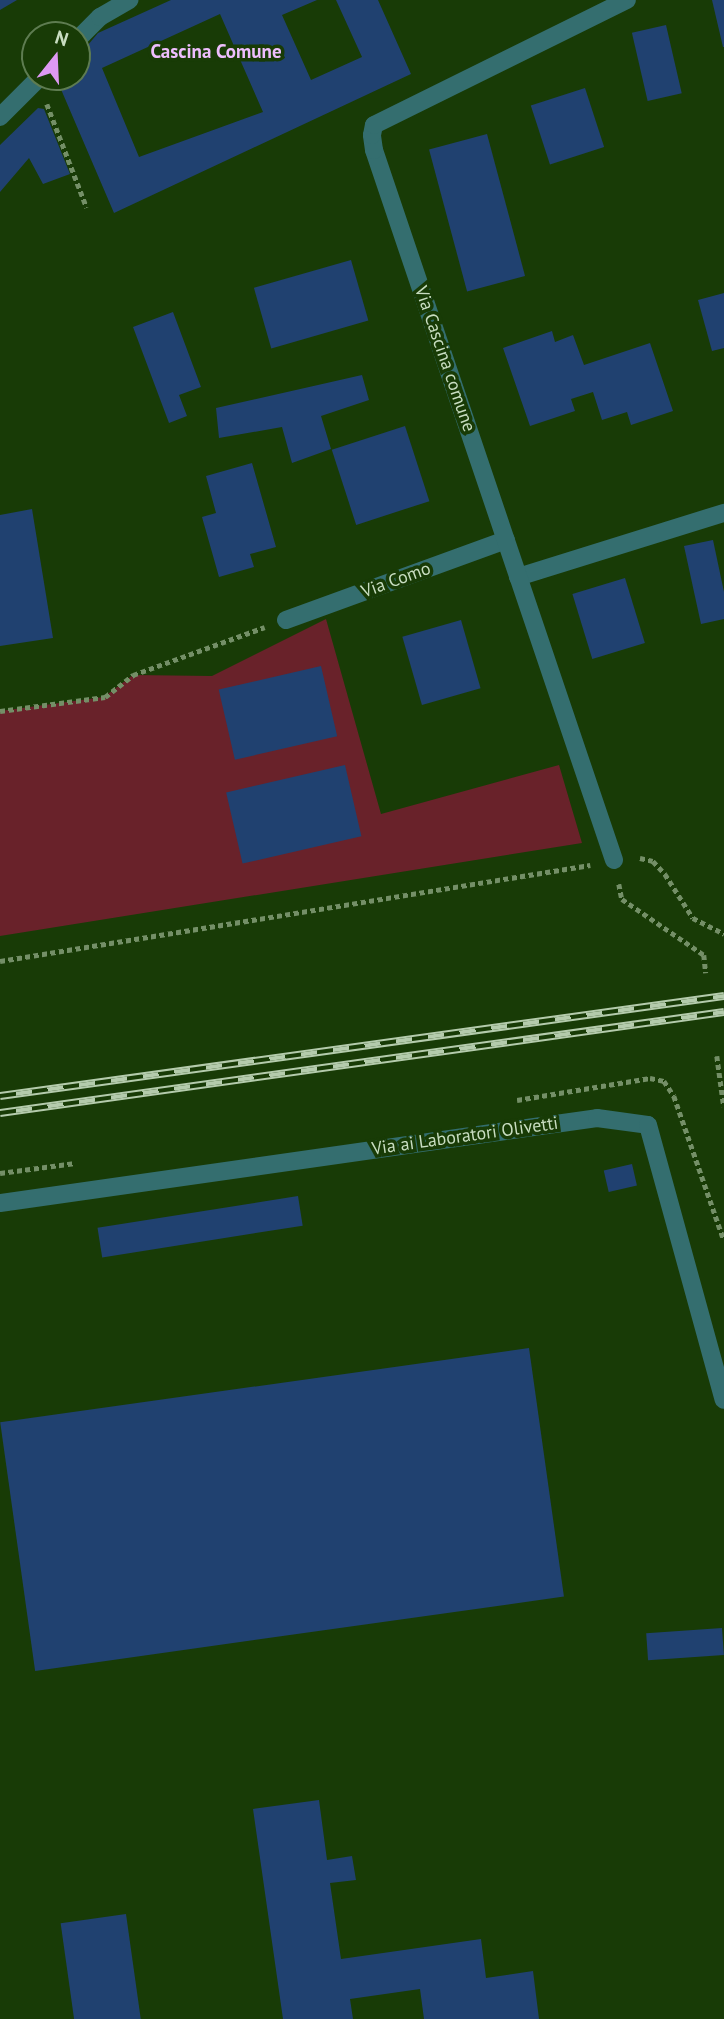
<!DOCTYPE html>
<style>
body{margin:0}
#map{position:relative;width:724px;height:2019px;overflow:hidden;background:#183b06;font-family:"PT Sans",sans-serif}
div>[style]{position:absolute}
.green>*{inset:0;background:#69222a}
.building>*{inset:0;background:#204170;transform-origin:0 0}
.path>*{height:4.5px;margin-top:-2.25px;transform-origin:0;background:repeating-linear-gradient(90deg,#748f67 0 5px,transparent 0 8.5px)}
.minor>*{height:18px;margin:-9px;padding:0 9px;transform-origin:9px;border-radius:9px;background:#346e6f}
.rail>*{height:8px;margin-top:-4px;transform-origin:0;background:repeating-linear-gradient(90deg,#183b06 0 16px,#b4cbac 0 32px);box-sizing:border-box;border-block:2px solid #b4cbac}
span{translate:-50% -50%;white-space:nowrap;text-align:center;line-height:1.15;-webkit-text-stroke:7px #183b06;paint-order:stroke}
.street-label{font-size:18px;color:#c8ddc1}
.neighbourhood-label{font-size:19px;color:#eebefe;font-weight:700}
.north{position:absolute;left:21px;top:21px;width:70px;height:70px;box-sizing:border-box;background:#183b06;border:2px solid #5e7c51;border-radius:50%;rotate:18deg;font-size:19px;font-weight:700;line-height:28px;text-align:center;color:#c8ddc1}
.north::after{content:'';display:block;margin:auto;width:24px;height:32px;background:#dd99f3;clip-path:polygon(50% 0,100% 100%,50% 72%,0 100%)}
</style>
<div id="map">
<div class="green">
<div style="clip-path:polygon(326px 619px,381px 814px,559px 765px,582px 843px,0 936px,0 711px,104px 697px,133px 675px,212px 676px)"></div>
</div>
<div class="building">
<div style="clip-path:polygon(0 0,17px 0,0 10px)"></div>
<div style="clip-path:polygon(evenodd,171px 0,317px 0,282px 15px,311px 80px,362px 57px,336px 0,378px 0,411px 74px,114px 213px,57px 80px,77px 77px,77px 58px,98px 33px,171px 0,220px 14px,263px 112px,139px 157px,102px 68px,220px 14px)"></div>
<div style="clip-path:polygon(712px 0,724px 0,724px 47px,723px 47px)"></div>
<div style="left:666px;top:25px;width:70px;height:35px;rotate:77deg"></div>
<div style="left:585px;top:88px;width:62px;height:57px;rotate:72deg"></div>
<div style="clip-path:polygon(38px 108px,44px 109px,70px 174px,43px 184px,29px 158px,0 192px,0 145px)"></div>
<div style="left:487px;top:134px;width:147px;height:60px;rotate:75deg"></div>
<div style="left:351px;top:260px;width:63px;height:101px;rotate:74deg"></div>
<div style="clip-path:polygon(724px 293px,724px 348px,712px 351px,698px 300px)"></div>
<div style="clip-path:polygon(173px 312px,201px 387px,179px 395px,187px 416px,169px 423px,133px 327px)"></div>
<div style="clip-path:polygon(552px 331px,555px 342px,573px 335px,584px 365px,650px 343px,673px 411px,631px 425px,627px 412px,602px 420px,593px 392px,571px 399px,575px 411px,530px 426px,503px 348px)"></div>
<div style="clip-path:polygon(362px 375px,369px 400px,321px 416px,331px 449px,292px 463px,282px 427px,219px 438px,216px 408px)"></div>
<div style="left:405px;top:426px;width:79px;height:77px;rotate:72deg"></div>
<div style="clip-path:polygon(252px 463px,276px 547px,250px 554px,254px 567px,219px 577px,202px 517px,216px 513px,206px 476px)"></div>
<div style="clip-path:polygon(32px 509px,53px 638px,0 646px,0 515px)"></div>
<div style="clip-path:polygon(713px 540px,724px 592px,724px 619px,701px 624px,684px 546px)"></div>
<div style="left:625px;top:578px;width:68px;height:55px;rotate:73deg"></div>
<div style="left:461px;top:620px;width:71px;height:61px;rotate:74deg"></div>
<div style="left:321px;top:666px;width:72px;height:105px;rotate:77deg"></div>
<div style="left:345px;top:765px;width:73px;height:122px;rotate:77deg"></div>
<div style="left:632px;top:1164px;width:22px;height:29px;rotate:77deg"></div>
<div style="left:298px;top:1196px;width:30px;height:203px;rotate:81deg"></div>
<div style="left:529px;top:1348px;width:251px;height:534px;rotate:82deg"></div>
<div style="left:722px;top:1628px;width:27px;height:76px;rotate:86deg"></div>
<div style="clip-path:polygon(319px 1800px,327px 1860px,352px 1856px,356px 1880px,330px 1883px,341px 1959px,481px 1939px,486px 1978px,533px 1971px,539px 2019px,424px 2019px,420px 1989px,350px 1999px,353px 2019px,283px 2019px,253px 1809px)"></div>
<div style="left:126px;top:1914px;width:106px;height:66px;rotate:82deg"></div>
</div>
<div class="path">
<div style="left:47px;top:104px;width:111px;rotate:69deg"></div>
<div style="left:0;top:711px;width:106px;rotate:-7.6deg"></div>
<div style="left:105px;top:697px;width:36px;rotate:-38deg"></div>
<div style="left:133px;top:675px;width:140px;rotate:-20deg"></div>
<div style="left:640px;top:858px;width:13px;rotate:13deg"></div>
<div style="left:653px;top:861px;width:18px;rotate:47deg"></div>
<div style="left:665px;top:874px;width:52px;rotate:57.5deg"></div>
<div style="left:693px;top:918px;width:35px;rotate:27deg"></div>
<div style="left:619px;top:884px;width:15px;rotate:79deg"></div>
<div style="left:622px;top:899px;width:99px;rotate:34.3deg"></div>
<div style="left:704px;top:955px;width:18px;rotate:84deg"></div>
<div style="left:0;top:961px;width:598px;rotate:-9.24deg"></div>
<div style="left:717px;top:1056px;width:51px;rotate:82.2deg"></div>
<div style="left:517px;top:1100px;width:135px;rotate:-9.4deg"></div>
<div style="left:650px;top:1078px;width:14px;rotate:12deg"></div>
<div style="left:664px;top:1081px;width:18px;rotate:56deg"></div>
<div style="left:674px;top:1096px;width:152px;rotate:70.9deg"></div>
<div style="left:0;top:1173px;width:76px;rotate:-7.6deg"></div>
</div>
<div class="minor">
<div style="left:77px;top:40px;width:33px;rotate:-45deg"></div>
<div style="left:100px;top:17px;width:34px;rotate:-30deg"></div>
<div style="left:0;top:117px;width:57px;rotate:-45deg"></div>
<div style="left:518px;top:577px;width:216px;rotate:-17.3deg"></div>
<div style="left:286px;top:620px;width:234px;rotate:-20deg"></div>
<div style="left:614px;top:860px;width:749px;rotate:-108.68deg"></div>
<div style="left:374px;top:150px;width:15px;rotate:-98deg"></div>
<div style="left:372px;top:135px;width:10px;rotate:-79deg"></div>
<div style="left:374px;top:125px;width:282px;rotate:-26.3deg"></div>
<div style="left:0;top:1203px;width:603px;rotate:-8.1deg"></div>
<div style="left:597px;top:1118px;width:51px;rotate:7.8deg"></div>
<div style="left:648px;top:1125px;width:285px;rotate:74.6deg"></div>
</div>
<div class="rail">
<div style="left:0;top:1096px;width:731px;rotate:-7.86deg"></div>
<div style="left:0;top:1113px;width:731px;rotate:-7.94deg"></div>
</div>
<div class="street-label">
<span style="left:445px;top:359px;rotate:71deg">Via Cascina comune</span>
<span style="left:396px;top:580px;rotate:-20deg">Via Como</span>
<span style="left:465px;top:1136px;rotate:-8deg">Via ai Laboratori Olivetti</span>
</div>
<div class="neighbourhood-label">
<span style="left:216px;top:52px">Cascina Comune</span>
</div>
<div class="north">N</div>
</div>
